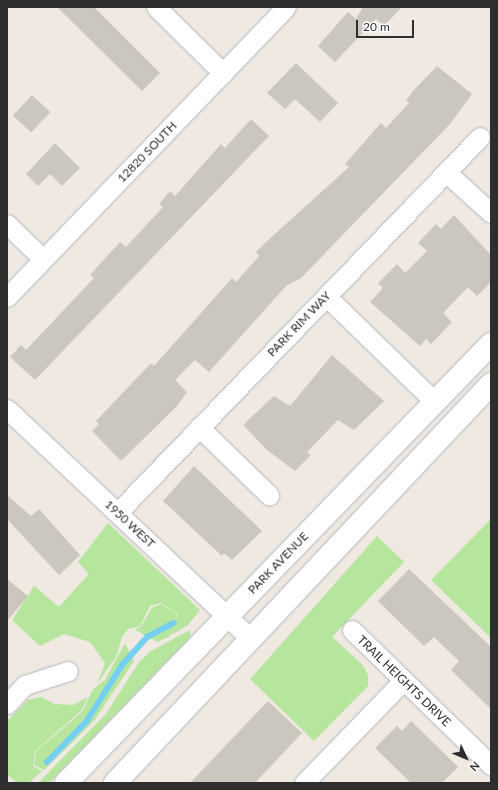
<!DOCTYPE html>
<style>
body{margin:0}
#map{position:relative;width:498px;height:790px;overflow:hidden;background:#efe9e1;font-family:Lato,sans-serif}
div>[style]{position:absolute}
.green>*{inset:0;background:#b6e59e}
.stream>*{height:6px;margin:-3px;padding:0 3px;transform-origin:3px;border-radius:3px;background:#75cff0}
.building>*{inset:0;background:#cbc7bf;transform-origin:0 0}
.roads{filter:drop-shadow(0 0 1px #b4b7c1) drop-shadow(0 0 1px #b4b7c1)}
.street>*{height:19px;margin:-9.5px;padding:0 9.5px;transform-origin:9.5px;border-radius:9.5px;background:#fff}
.secondary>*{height:22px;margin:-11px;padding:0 11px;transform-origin:11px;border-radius:11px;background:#fff}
span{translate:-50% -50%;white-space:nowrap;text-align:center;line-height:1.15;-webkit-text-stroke:3px #fff;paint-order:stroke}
.street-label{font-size:12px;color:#2e2e2e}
.frame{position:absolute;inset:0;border:8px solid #2e2e2e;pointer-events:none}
.north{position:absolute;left:446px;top:738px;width:40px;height:40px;-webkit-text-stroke:3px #fff;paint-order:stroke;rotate:134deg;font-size:11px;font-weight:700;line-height:16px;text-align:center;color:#2e2e2e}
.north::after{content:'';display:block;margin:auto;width:14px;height:18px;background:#2e2e2e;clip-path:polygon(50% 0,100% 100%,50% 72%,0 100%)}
.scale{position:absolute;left:356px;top:20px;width:58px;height:18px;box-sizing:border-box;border:2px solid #2e2e2e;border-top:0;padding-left:5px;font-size:12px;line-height:14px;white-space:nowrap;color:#2e2e2e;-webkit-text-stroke:3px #fff;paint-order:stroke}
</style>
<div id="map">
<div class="green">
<div style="clip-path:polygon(491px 519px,491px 638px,431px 580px)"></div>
<div style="clip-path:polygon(108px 523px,200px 610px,188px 625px,171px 635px,176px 623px,170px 636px,158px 642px,135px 630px,141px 626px,152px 608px,161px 604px,176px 613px,176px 622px,177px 613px,161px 603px,150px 606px,140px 626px,128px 629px,122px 637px,116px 657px,97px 684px,105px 663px,90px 642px,64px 634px,40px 646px,12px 620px,34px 586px,59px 607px,89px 574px,78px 562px)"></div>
<div style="clip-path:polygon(377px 536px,404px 562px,332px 637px,363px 665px,368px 675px,368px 686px,314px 741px,250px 679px)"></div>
<div style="clip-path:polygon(190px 630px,191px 636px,49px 783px,38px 783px,105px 715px,139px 662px,151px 651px)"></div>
<div style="clip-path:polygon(125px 643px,134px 661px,94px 721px,44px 770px,34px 765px,36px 751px,82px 712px,93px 689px,105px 680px)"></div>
<div style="clip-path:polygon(41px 697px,55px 704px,73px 705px,88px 697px,81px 711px,35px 751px,33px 766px,42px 771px,29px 783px,17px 783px,7px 774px,7px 721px,28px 700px)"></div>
</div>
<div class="stream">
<div style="left:47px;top:762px;width:56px;rotate:-45.7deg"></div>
<div style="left:86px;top:722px;width:67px;rotate:-57.7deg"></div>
<div style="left:122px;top:665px;width:38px;rotate:-48deg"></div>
<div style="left:147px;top:637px;width:30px;rotate:-28deg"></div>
</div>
<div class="building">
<div style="clip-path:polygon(57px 7px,94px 7px,160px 73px,142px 91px)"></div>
<div style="clip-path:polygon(363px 7px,402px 7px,384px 26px,376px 19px,335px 62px,318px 46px,348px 12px,356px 19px)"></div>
<div style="clip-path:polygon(296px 63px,338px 103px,320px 122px,295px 99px,285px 109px,267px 93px)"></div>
<div style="clip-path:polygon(437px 66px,472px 94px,451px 123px,301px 278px,286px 286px,209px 372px,195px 360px,175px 380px,187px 392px,178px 405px,121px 461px,92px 431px,99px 424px,96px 421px,151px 363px,154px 366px,232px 278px,236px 282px,259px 256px,256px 252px,266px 242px,349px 167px,345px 164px,381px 123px,386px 128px,409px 103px,406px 101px,413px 91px)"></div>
<div style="left:32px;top:95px;width:25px;height:28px;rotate:43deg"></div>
<div style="clip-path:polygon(251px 119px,269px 136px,35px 380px,10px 357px,21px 345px,26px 350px,94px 278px,90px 275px,120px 242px,126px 247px,163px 207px,159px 204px,170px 191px,175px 196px,221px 144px,225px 148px)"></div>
<div style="clip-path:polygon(55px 143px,80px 168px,62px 186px,50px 174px,38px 186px,26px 174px)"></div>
<div style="clip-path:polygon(454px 215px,491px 255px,491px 282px,477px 296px,468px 287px,443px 313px,452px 322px,431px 344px,426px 339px,420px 346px,370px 302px,383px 288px,378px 283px,397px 264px,405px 273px,427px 251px,418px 243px,436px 224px,441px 229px)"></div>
<div style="clip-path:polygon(332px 355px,384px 401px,354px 430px,338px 420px,307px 452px,311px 455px,295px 471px,267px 450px,243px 425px,274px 396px,290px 406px)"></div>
<div style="clip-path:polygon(194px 466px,262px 531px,232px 560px,224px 553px,222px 556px,163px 501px)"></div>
<div style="clip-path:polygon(7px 495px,31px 516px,39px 509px,80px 555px,59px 575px,7px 519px)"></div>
<div style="clip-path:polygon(409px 569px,491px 647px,491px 709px,451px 670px,459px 661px,434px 637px,424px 646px,378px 601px)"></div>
<div style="clip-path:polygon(7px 579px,28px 596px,7px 621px)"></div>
<div style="clip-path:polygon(268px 701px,302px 733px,255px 783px,190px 783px)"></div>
<div style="clip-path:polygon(411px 721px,458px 767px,442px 783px,411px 783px,375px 748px,397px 726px,402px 731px)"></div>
</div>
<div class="roads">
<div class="street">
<div style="left:156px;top:7px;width:94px;rotate:44.6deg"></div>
<div style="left:446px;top:172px;width:61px;rotate:42.3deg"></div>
<div style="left:7px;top:224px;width:50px;rotate:44.2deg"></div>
<div style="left:326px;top:296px;width:152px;rotate:44.2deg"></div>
<div style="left:7px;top:297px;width:402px;rotate:-46.1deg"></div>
<div style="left:7px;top:409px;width:335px;rotate:43.3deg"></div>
<div style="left:199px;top:427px;width:98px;rotate:44.2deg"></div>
<div style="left:118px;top:512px;width:521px;rotate:-46.01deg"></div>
<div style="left:352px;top:630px;width:194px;rotate:44.2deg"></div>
<div style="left:7px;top:704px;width:26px;rotate:-47deg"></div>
<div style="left:25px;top:685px;width:45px;rotate:-18deg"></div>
<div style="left:304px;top:783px;width:142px;rotate:-45.9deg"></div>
</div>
<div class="secondary">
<div style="left:66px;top:783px;width:611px;rotate:-45.93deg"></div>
<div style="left:115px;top:783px;width:548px;rotate:-46.7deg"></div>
</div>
</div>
<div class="street-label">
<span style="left:147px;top:152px;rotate:-46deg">12820 SOUTH</span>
<span style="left:299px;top:324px;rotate:-46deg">PARK RIM WAY</span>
<span style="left:130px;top:524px;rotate:43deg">1950 WEST</span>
<span style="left:278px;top:563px;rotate:-46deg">PARK AVENUE</span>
<span style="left:404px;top:681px;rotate:44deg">TRAIL HEIGHTS DRIVE</span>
</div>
<div class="frame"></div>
<div class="north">N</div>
<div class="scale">20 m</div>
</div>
